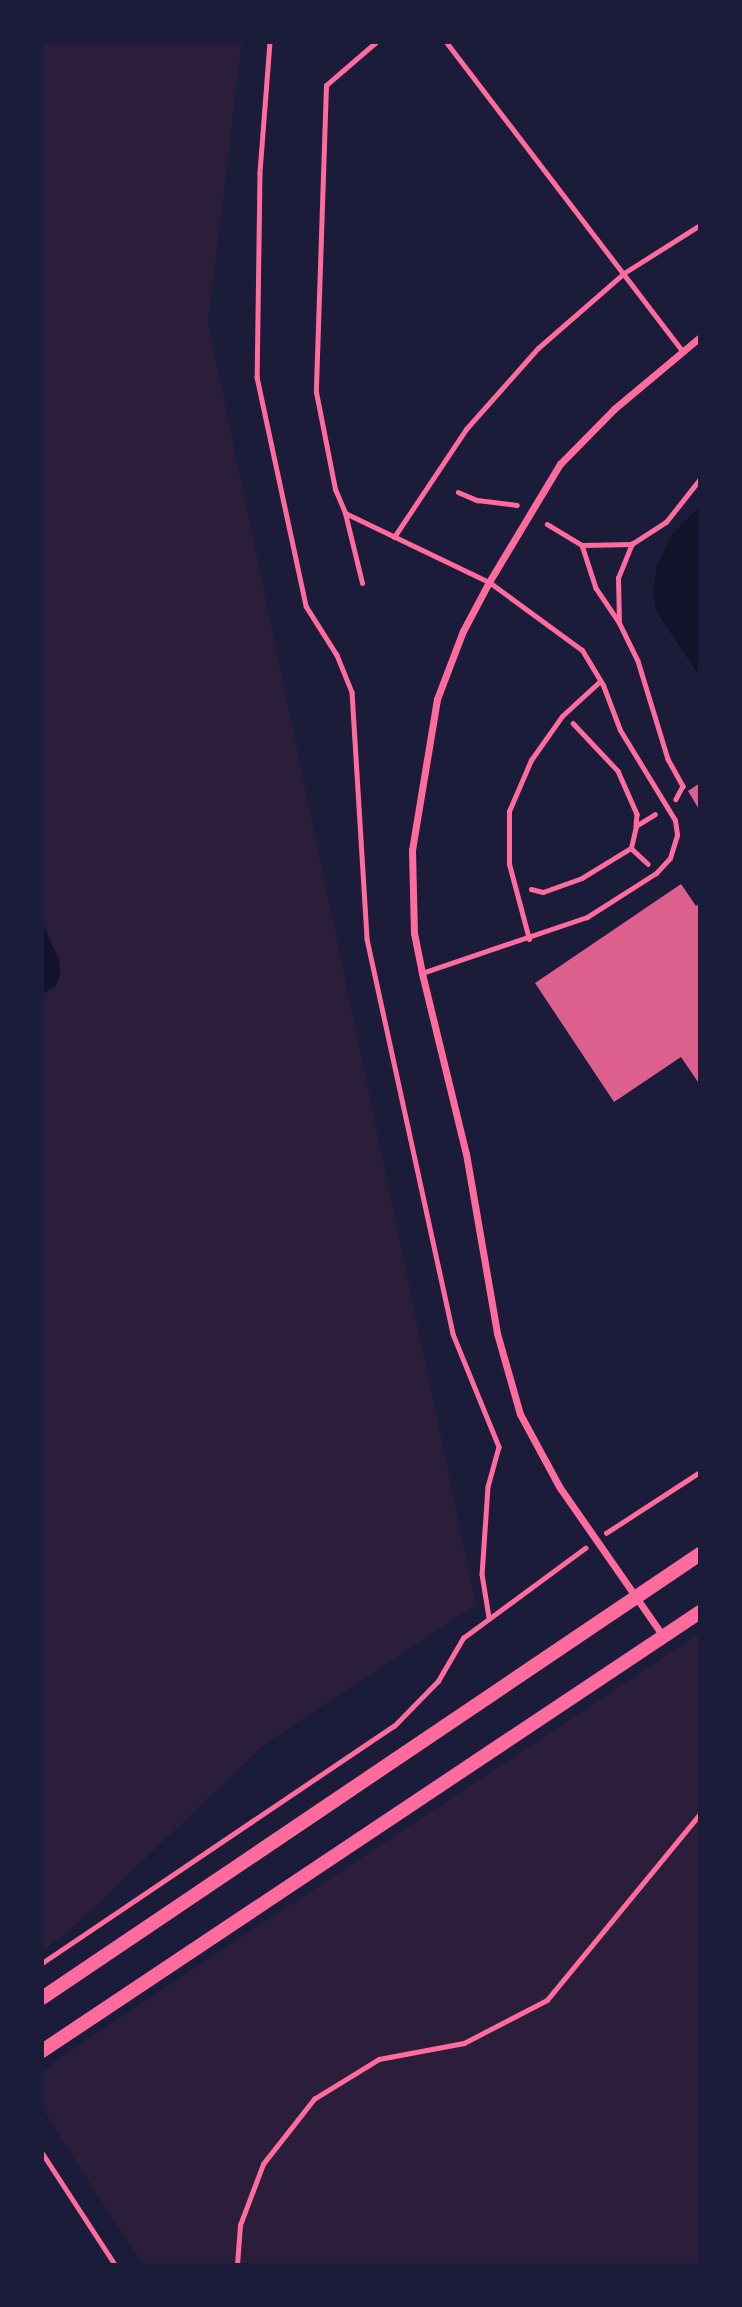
<!DOCTYPE html>
<style>
body{margin:0}
#map{position:relative;width:742px;height:2307px;overflow:hidden;background:#1b1b3a;font-family:"Varela Round",sans-serif}
div>[style]{position:absolute}
.green>*{inset:0;background:#2a1e3b}
.water>*{inset:0;background:#12122b}
.building>*{inset:0;background:#dd5f8e}
.path>*{height:4.5px;margin:-2.25px;padding:0 2.25px;transform-origin:2.25px;border-radius:2.25px;background:#ff6b9d}
.service>*{height:5px;margin:-2.5px;padding:0 2.5px;transform-origin:2.5px;border-radius:2.5px;background:#ff6b9d}
.minor>*{height:7px;margin:-3.5px;padding:0 3.5px;transform-origin:3.5px;border-radius:3.5px;background:#ff6b9d}
.secondary>*{height:14px;margin:-7px;padding:0 7px;transform-origin:7px;border-radius:7px;background:#ff6b9d}
span{translate:-50% -50%;white-space:nowrap;text-align:center;line-height:1.15;-webkit-text-stroke:7px #1b1b3a;paint-order:stroke}
.frame{position:absolute;inset:0;border:44px solid #1b1b3a;pointer-events:none}
</style>
<div id="map">
<div class="green">
<div style="clip-path:polygon(42px 42px,242px 42px,208px 323px,476px 1605px,265px 1744px,64px 1936px,42px 1950px)"></div>
<div style="clip-path:polygon(700px 1633px,700px 2265px,143px 2265px,49px 2120px,42px 2105px,42px 2074px,55px 2061px)"></div>
</div>
<div class="water">
<div style="clip-path:polygon(700px 506px,700px 677px,656px 611px,653px 590px,657px 565px,671px 536px)"></div>
<div style="clip-path:polygon(42px 923px,59px 959px,60px 975px,55px 987px,42px 994px)"></div>
</div>
<div class="building">
<div style="clip-path:polygon(700px 783px,700px 811px,688px 791px)"></div>
<div style="clip-path:polygon(681px 884px,696px 906px,700px 903px,700px 1085px,681px 1057px,614px 1102px,535px 983px)"></div>
</div>
<div class="path">
<div style="left:270px;top:42px;width:131px;rotate:94.4deg"></div>
<div style="left:260px;top:173px;width:204px;rotate:90.8deg"></div>
<div style="left:257px;top:377px;width:234px;rotate:77.9deg"></div>
<div style="left:306px;top:606px;width:58px;rotate:57.7deg"></div>
<div style="left:337px;top:655px;width:40px;rotate:68deg"></div>
<div style="left:352px;top:692px;width:247px;rotate:86.5deg"></div>
<div style="left:367px;top:939px;width:404px;rotate:77.7deg"></div>
<div style="left:453px;top:1334px;width:122px;rotate:67.8deg"></div>
<div style="left:499px;top:1447px;width:41px;rotate:105.4deg"></div>
<div style="left:488px;top:1487px;width:87px;rotate:93.9deg"></div>
<div style="left:482px;top:1574px;width:44px;rotate:80.8deg"></div>
<div style="left:458px;top:492px;width:21px;rotate:23deg"></div>
<div style="left:477px;top:500px;width:40px;rotate:7.1deg"></div>
<div style="left:547px;top:524px;width:41px;rotate:31deg"></div>
<div style="left:582px;top:545px;width:50px;rotate:-1.1deg"></div>
<div style="left:632px;top:544px;width:40px;rotate:-32.9deg"></div>
<div style="left:666px;top:522px;width:55px;rotate:-51.7deg"></div>
<div style="left:582px;top:545px;width:45px;rotate:72deg"></div>
<div style="left:596px;top:588px;width:41px;rotate:55.9deg"></div>
<div style="left:619px;top:622px;width:44px;rotate:-91.3deg"></div>
<div style="left:618px;top:578px;width:37px;rotate:-68deg"></div>
<div style="left:619px;top:622px;width:43px;rotate:64deg"></div>
<div style="left:638px;top:661px;width:102px;rotate:73deg"></div>
<div style="left:668px;top:759px;width:31px;rotate:61deg"></div>
<div style="left:683px;top:786px;width:15px;rotate:118deg"></div>
<div style="left:573px;top:723px;width:66px;rotate:46.8deg"></div>
<div style="left:618px;top:771px;width:47px;rotate:66.2deg"></div>
<div style="left:637px;top:814px;width:12px;rotate:95deg"></div>
<div style="left:631px;top:848px;width:23px;rotate:-77deg"></div>
<div style="left:636px;top:826px;width:22px;rotate:-32deg"></div>
<div style="left:531px;top:889px;width:12px;rotate:14deg"></div>
<div style="left:543px;top:892px;width:41px;rotate:-19.7deg"></div>
<div style="left:582px;top:878px;width:57px;rotate:-31.5deg"></div>
<div style="left:631px;top:848px;width:23px;rotate:43deg"></div>
<div style="left:606px;top:1533px;width:112px;rotate:-33deg"></div>
<div style="left:42px;top:1963px;width:424px;rotate:-34deg"></div>
<div style="left:394px;top:1726px;width:63px;rotate:-45.6deg"></div>
<div style="left:438px;top:1681px;width:50px;rotate:-59.8deg"></div>
<div style="left:463px;top:1638px;width:152px;rotate:-36.4deg"></div>
<div style="left:237px;top:2265px;width:40px;rotate:-85.7deg"></div>
<div style="left:240px;top:2225px;width:65px;rotate:-69.3deg"></div>
<div style="left:263px;top:2164px;width:83px;rotate:-51.9deg"></div>
<div style="left:314px;top:2099px;width:76px;rotate:-31.6deg"></div>
<div style="left:379px;top:2059px;width:86px;rotate:-10.7deg"></div>
<div style="left:464px;top:2043px;width:93px;rotate:-27.4deg"></div>
<div style="left:547px;top:2000px;width:241px;rotate:-50.6deg"></div>
</div>
<div class="service">
<div style="left:376px;top:42px;width:66px;rotate:139.3deg"></div>
<div style="left:326px;top:85px;width:307px;rotate:91.9deg"></div>
<div style="left:316px;top:392px;width:99px;rotate:78.9deg"></div>
<div style="left:335px;top:489px;width:26px;rotate:67deg"></div>
<div style="left:345px;top:513px;width:160px;rotate:25.6deg"></div>
<div style="left:489px;top:582px;width:115px;rotate:36.2deg"></div>
<div style="left:582px;top:650px;width:41px;rotate:59deg"></div>
<div style="left:603px;top:685px;width:48px;rotate:69.3deg"></div>
<div style="left:620px;top:730px;width:105px;rotate:58.6deg"></div>
<div style="left:675px;top:820px;width:15px;rotate:82deg"></div>
<div style="left:677px;top:835px;width:24px;rotate:107deg"></div>
<div style="left:670px;top:858px;width:21px;rotate:133deg"></div>
<div style="left:656px;top:873px;width:82px;rotate:147.5deg"></div>
<div style="left:587px;top:917px;width:174px;rotate:161.3deg"></div>
<div style="left:446px;top:42px;width:389px;rotate:52.6deg"></div>
<div style="left:345px;top:513px;width:72px;rotate:76.3deg"></div>
<div style="left:394px;top:537px;width:130px;rotate:-56.3deg"></div>
<div style="left:466px;top:429px;width:108px;rotate:-48.4deg"></div>
<div style="left:538px;top:348px;width:114px;rotate:-41.1deg"></div>
<div style="left:624px;top:273px;width:90px;rotate:-32.3deg"></div>
<div style="left:529px;top:939px;width:78px;rotate:-104.9deg"></div>
<div style="left:509px;top:864px;width:53px;rotate:-90deg"></div>
<div style="left:509px;top:811px;width:56px;rotate:-66.7deg"></div>
<div style="left:531px;top:760px;width:54px;rotate:-54.8deg"></div>
<div style="left:562px;top:716px;width:52px;rotate:-42.6deg"></div>
<div style="left:42px;top:2153px;width:134px;rotate:56.9deg"></div>
</div>
<div class="minor">
<div style="left:663px;top:1636px;width:180px;rotate:-124.8deg"></div>
<div style="left:560px;top:1488px;width:84px;rotate:-118.4deg"></div>
<div style="left:520px;top:1414px;width:84px;rotate:-105.9deg"></div>
<div style="left:497px;top:1333px;width:182px;rotate:-99.8deg"></div>
<div style="left:466px;top:1154px;width:186px;rotate:-103.7deg"></div>
<div style="left:422px;top:973px;width:41px;rotate:-101.3deg"></div>
<div style="left:414px;top:933px;width:83px;rotate:-91.4deg"></div>
<div style="left:412px;top:850px;width:153px;rotate:-80.6deg"></div>
<div style="left:437px;top:699px;width:73px;rotate:-69.1deg"></div>
<div style="left:463px;top:631px;width:55px;rotate:-62deg"></div>
<div style="left:489px;top:582px;width:138px;rotate:-59deg"></div>
<div style="left:560px;top:464px;width:77px;rotate:-45.5deg"></div>
<div style="left:614px;top:409px;width:112px;rotate:-39.9deg"></div>
</div>
<div class="secondary">
<div style="left:42px;top:1998px;width:794px;rotate:-34.01deg"></div>
<div style="left:42px;top:2051px;width:791px;rotate:-33.71deg"></div>
</div>
<div class="frame"></div>
</div>
